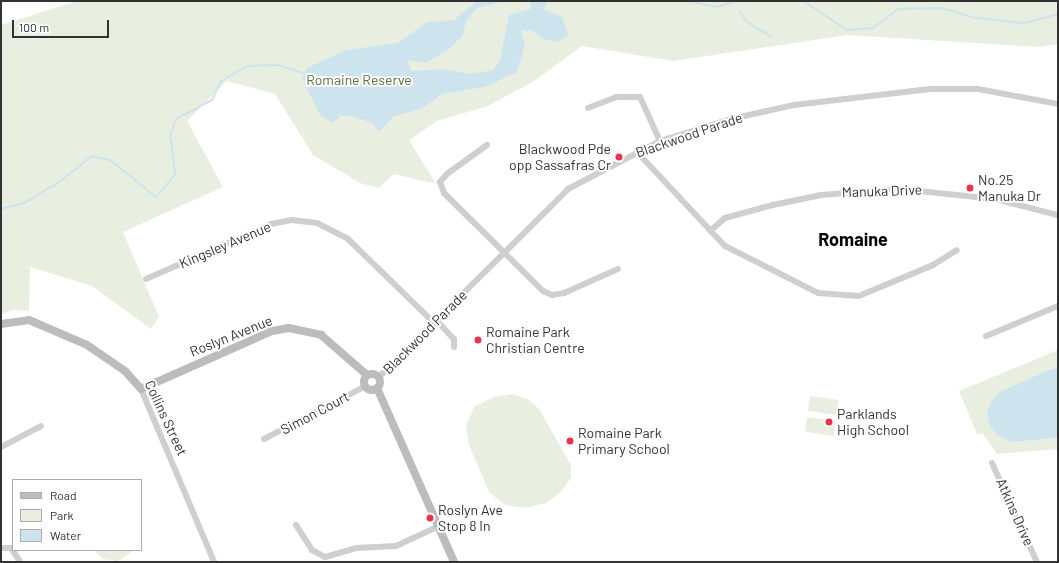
<!DOCTYPE html>
<style>
body{margin:0}
#map{position:relative;width:1059px;height:563px;overflow:hidden;background:#fff;font-family:Barlow,sans-serif}
div>[style]{position:absolute}
.green>*{inset:0;background:#e9efe0;transform-origin:0 0}
.water>*{inset:0;background:#cde3ee}
.stream>*{height:2px;margin:-1px;padding:0 1px;transform-origin:1px;border-radius:1px;background:#cde3ee}
.street>*{height:6px;margin:-3px;padding:0 3px;transform-origin:3px;border-radius:3px;background:#cfcfcf}
.secondary>*{height:8px;margin:-4px;padding:0 4px;transform-origin:4px;border-radius:4px;background:#bcbcbc}
.secondary>.ring{margin:-4px;padding:0;box-sizing:content-box;background:none;border:8px solid #bcbcbc;border-radius:50%}
.dots>*{width:11px;height:11px;translate:-50% -50%;box-sizing:border-box;border:2px solid #fff;border-radius:50%}
span{translate:-50% -50%;white-space:nowrap;text-align:center;line-height:1.15;-webkit-text-stroke:4px #fff;paint-order:stroke}
.park-label{font-size:14px;color:#58703d}
.street-label{font-size:14px;color:#323232}
.poi-label{font-size:14px;color:#323232}
.right{translate:-100% -50%;text-align:right}
.left{translate:0 -50%;text-align:left}
.district-label{font-size:18px;color:#000;font-weight:700}
.frame{position:absolute;inset:0;border:2px solid #323232;pointer-events:none}
.legend{position:absolute;left:12px;top:479px;width:130px;height:72px;box-sizing:border-box;background:#fff;border:1px solid #adadad;margin:0;padding:5px 7px;list-style:none;font-size:12px;color:#323232}
.legend li{display:flex;align-items:center;gap:8px;height:20px}
.legend b{width:20px;border:1px solid #adadad}
.scale{position:absolute;left:12px;top:20px;width:97px;height:18px;box-sizing:border-box;border:2px solid #323232;border-top:0;padding-left:5px;font-size:12px;line-height:14px;white-space:nowrap;color:#323232;-webkit-text-stroke:3px #fff;paint-order:stroke}
</style>
<div id="map">
<div class="green">
<div style="clip-path:polygon(76px 1px,1058px 1px,1058px 44px,1039px 47px,848px 35px,673px 61px,582px 46px,534px 81px,488px 106px,437px 121px,409px 140px,436px 184px,394px 174px,379px 188px,360px 183px,313px 155px,275px 94px,227px 81px,187px 121px,223px 187px,123px 232px,159px 317px,151px 329px,92px 286px,30px 267px,29px 311px,13px 310px,1px 314px,1px 25px)"></div>
<div style="clip-path:polygon(1058px 350px,1058px 366px,1051px 368px,1012px 442px,1058px 438px,1058px 449px,997px 454px,983px 434px,977px 434px,959px 391px)"></div>
<div style="clip-path:polygon(512px 394px,528px 399px,539px 409px,571px 465px,571px 478px,561px 492px,546px 503px,526px 508px,505px 505px,489px 492px,469px 445px,466px 425px,475px 406px,494px 397px)"></div>
<div style="left:810px;top:396px;width:29px;height:15px;rotate:8deg"></div>
<div style="left:807px;top:417px;width:29px;height:15px;rotate:8deg"></div>
<div style="clip-path:polygon(94px 550px,134px 550px,118px 561px,103px 559px)"></div>
</div>
<div class="water">
<div style="clip-path:polygon(477px 1px,506px 1px,477px 8px,466px 21px,463px 35px,448px 50px,425px 63px,408px 60px,411px 71px,442px 69px,470px 74px,493px 70px,500px 60px,509px 15px,531px 9px,530px 1px,548px 1px,544px 10px,562px 17px,569px 35px,558px 42px,543px 39px,531px 30px,521px 31px,525px 45px,517px 72px,485px 87px,442px 94px,423px 108px,393px 117px,379px 132px,372px 123px,351px 116px,340px 116px,333px 123px,320px 115px,302px 78px,307px 68px,346px 50px,398px 43px,427px 22px,454px 20px)"></div>
<div style="clip-path:polygon(1058px 366px,1058px 438px,1012px 442px,998px 436px,990px 425px,987px 411px,993px 399px,1002px 391px)"></div>
</div>
<div class="stream">
<div style="left:687px;top:1px;width:31px;rotate:11deg"></div>
<div style="left:717px;top:7px;width:21px;rotate:-17deg"></div>
<div style="left:804px;top:1px;width:51px;rotate:34.6deg"></div>
<div style="left:846px;top:30px;width:27px;rotate:-4deg"></div>
<div style="left:873px;top:28px;width:31px;rotate:-37deg"></div>
<div style="left:898px;top:9px;width:43px;rotate:-1.3deg"></div>
<div style="left:941px;top:8px;width:37px;rotate:16deg"></div>
<div style="left:977px;top:18px;width:47px;rotate:6.1deg"></div>
<div style="left:1024px;top:23px;width:35px;rotate:-15deg"></div>
<div style="left:740px;top:12px;width:12px;rotate:55deg"></div>
<div style="left:747px;top:22px;width:27px;rotate:31deg"></div>
<div style="left:1px;top:209px;width:24px;rotate:-15deg"></div>
<div style="left:24px;top:203px;width:44px;rotate:-31.2deg"></div>
<div style="left:62px;top:180px;width:38px;rotate:-39deg"></div>
<div style="left:92px;top:156px;width:18px;rotate:13deg"></div>
<div style="left:110px;top:160px;width:59px;rotate:38.8deg"></div>
<div style="left:156px;top:197px;width:30px;rotate:-50deg"></div>
<div style="left:175px;top:174px;width:38px;rotate:-97deg"></div>
<div style="left:170px;top:136px;width:18px;rotate:-71deg"></div>
<div style="left:176px;top:119px;width:41px;rotate:-27.8deg"></div>
<div style="left:212px;top:100px;width:21px;rotate:-65deg"></div>
<div style="left:221px;top:81px;width:30px;rotate:-30deg"></div>
<div style="left:247px;top:66px;width:31px;rotate:-2deg"></div>
<div style="left:278px;top:65px;width:26px;rotate:18deg"></div>
</div>
<div class="street">
<div style="left:588px;top:108px;width:30px;rotate:-21deg"></div>
<div style="left:616px;top:97px;width:24px"></div>
<div style="left:640px;top:97px;width:48px;rotate:65.6deg"></div>
<div style="left:487px;top:145px;width:49px;rotate:144.1deg"></div>
<div style="left:447px;top:174px;width:11px;rotate:131deg"></div>
<div style="left:440px;top:182px;width:12px;rotate:70deg"></div>
<div style="left:444px;top:193px;width:139px;rotate:44.7deg"></div>
<div style="left:543px;top:291px;width:10px;rotate:24deg"></div>
<div style="left:552px;top:295px;width:12px;rotate:-9deg"></div>
<div style="left:564px;top:293px;width:59px;rotate:-24deg"></div>
<div style="left:637px;top:152px;width:129px;rotate:46.9deg"></div>
<div style="left:725px;top:246px;width:104px;rotate:26.8deg"></div>
<div style="left:818px;top:293px;width:41px;rotate:4.2deg"></div>
<div style="left:859px;top:296px;width:80px;rotate:-22.7deg"></div>
<div style="left:933px;top:265px;width:28px;rotate:-32deg"></div>
<div style="left:710px;top:231px;width:20px;rotate:-41deg"></div>
<div style="left:725px;top:218px;width:50px;rotate:-15.2deg"></div>
<div style="left:773px;top:205px;width:49px;rotate:-11.8deg"></div>
<div style="left:821px;top:195px;width:78px;rotate:-4.4deg"></div>
<div style="left:899px;top:189px;width:97px;rotate:5.9deg"></div>
<div style="left:995px;top:199px;width:65px;rotate:14.3deg"></div>
<div style="left:146px;top:279px;width:137px;rotate:-23.7deg"></div>
<div style="left:271px;top:224px;width:21px;rotate:-11deg"></div>
<div style="left:292px;top:220px;width:25px;rotate:7deg"></div>
<div style="left:317px;top:223px;width:35px;rotate:27deg"></div>
<div style="left:348px;top:239px;width:122px;rotate:44.3deg"></div>
<div style="left:437px;top:321px;width:25px;rotate:47deg"></div>
<div style="left:454px;top:339px;width:8px;rotate:90deg"></div>
<div style="left:986px;top:336px;width:78px;rotate:-22.6deg"></div>
<div style="left:379px;top:377px;width:267px;rotate:-44.8deg"></div>
<div style="left:568px;top:189px;width:104px;rotate:-27.6deg"></div>
<div style="left:660px;top:141px;width:74px;rotate:-17.2deg"></div>
<div style="left:731px;top:119px;width:65px;rotate:-12.5deg"></div>
<div style="left:794px;top:105px;width:137px;rotate:-6.7deg"></div>
<div style="left:930px;top:89px;width:48px"></div>
<div style="left:978px;top:89px;width:81px;rotate:10.6deg"></div>
<div style="left:141px;top:389px;width:188px;rotate:67.1deg"></div>
<div style="left:264px;top:439px;width:115px;rotate:-27.5deg"></div>
<div style="left:1px;top:447px;width:45px;rotate:-27.7deg"></div>
<div style="left:992px;top:463px;width:109px;rotate:65.6deg"></div>
<div style="left:296px;top:525px;width:30px;rotate:57deg"></div>
<div style="left:312px;top:550px;width:15px;rotate:28deg"></div>
<div style="left:325px;top:557px;width:32px;rotate:-16deg"></div>
<div style="left:356px;top:548px;width:40px;rotate:-2.9deg"></div>
<div style="left:396px;top:546px;width:47px;rotate:-24.9deg"></div>
<div style="left:1px;top:548px;width:10px"></div>
<div style="left:11px;top:548px;width:17px;rotate:57deg"></div>
</div>
<div class="secondary">
<div style="left:1px;top:324px;width:28px;rotate:-8deg"></div>
<div style="left:29px;top:320px;width:63px;rotate:23.3deg"></div>
<div style="left:87px;top:345px;width:46px;rotate:34.4deg"></div>
<div style="left:125px;top:371px;width:24px;rotate:48deg"></div>
<div style="left:141px;top:389px;width:143px;rotate:-23.9deg"></div>
<div style="left:272px;top:331px;width:17px;rotate:-10deg"></div>
<div style="left:289px;top:328px;width:33px;rotate:12deg"></div>
<div style="left:321px;top:335px;width:61px;rotate:41deg"></div>
<div class="ring" style="left:364px;top:374px;width:8px;height:8px"></div>
<div style="left:377px;top:388px;width:190px;rotate:66.1deg"></div>
</div>
<div class="dots">
<div style="left:619px;top:157px;background:#eb334a"></div>
<div style="left:970px;top:188px;background:#eb334a"></div>
<div style="left:478px;top:340px;background:#eb334a"></div>
<div style="left:829px;top:422px;background:#eb334a"></div>
<div style="left:570px;top:441px;background:#eb334a"></div>
<div style="left:430px;top:518px;background:#eb334a"></div>
</div>
<div class="park-label">
<span style="left:359px;top:80px">Romaine Reserve</span>
</div>
<div class="street-label">
<span style="left:689px;top:135px;rotate:-19deg">Blackwood Parade</span>
<span style="left:882px;top:191px;rotate:-2deg">Manuka Drive</span>
<span style="left:225px;top:245px;rotate:-23deg">Kingsley Avenue</span>
<span style="left:425px;top:332px;rotate:-45deg">Blackwood Parade</span>
<span style="left:231px;top:336px;rotate:-22deg">Roslyn Avenue</span>
<span style="left:315px;top:413px;rotate:-28deg">Simon Court</span>
<span style="left:166px;top:418px;rotate:65deg">Collins Street</span>
<span style="left:1015px;top:512px;rotate:66deg">Atkins Drive</span>
</div>
<div class="poi-label">
<span class="right" style="left:611px;top:157px">Blackwood Pde<br>opp Sassafras Cr</span>
<span class="left" style="left:978px;top:188px">No.25<br>Manuka Dr</span>
<span class="left" style="left:486px;top:340px">Romaine Park<br>Christian Centre</span>
<span class="left" style="left:837px;top:422px">Parklands<br>High School</span>
<span class="left" style="left:578px;top:441px">Romaine Park<br>Primary School</span>
<span class="left" style="left:438px;top:518px">Roslyn Ave<br>Stop 8 In</span>
</div>
<div class="district-label">
<span style="left:853px;top:239px">Romaine</span>
</div>
<div class="frame"></div>
<ul class="legend">
<li><b style="height:5px;background:#bcbcbc"></b>Road</li>
<li><b style="height:11px;background:#e9efe0"></b>Park</li>
<li><b style="height:11px;background:#cde3ee"></b>Water</li>
</ul>
<div class="scale">100 m</div>
</div>
